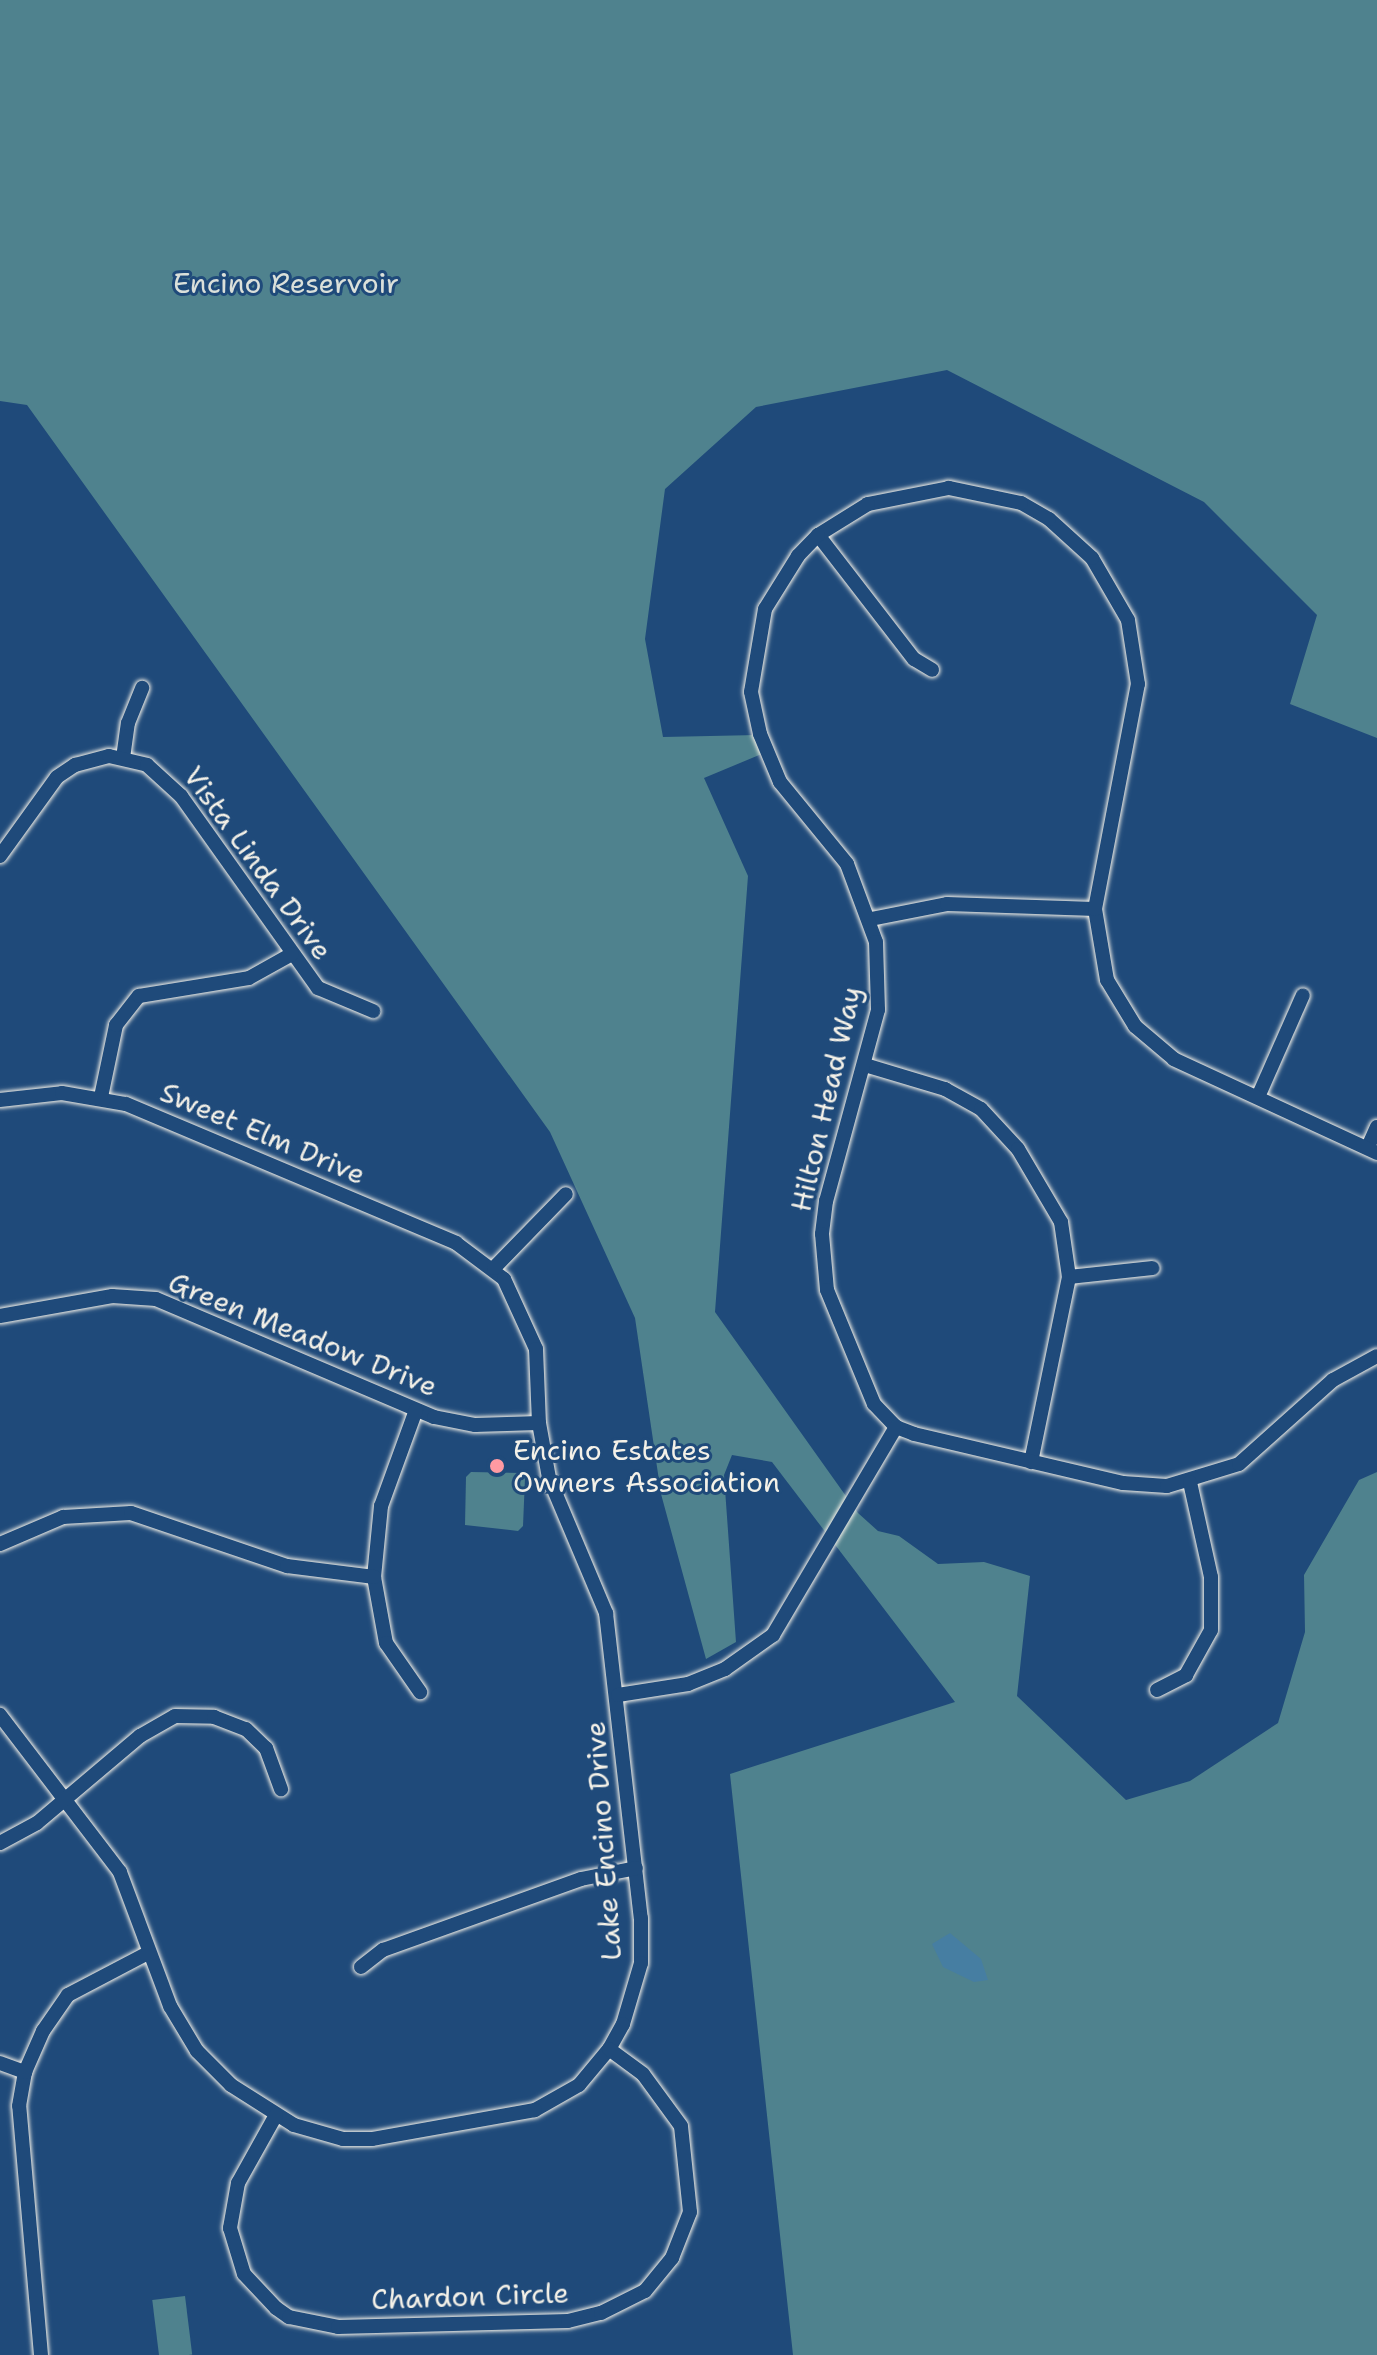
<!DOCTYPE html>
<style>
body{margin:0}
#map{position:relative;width:1377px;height:2355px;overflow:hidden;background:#1f4a7a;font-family:"Shantell Sans",sans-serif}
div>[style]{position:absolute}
.green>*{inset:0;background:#4f828e;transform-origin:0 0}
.water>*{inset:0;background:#467ea2}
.roads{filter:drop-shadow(0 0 2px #f4f1e8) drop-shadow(0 0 2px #f4f1e8)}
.minor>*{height:14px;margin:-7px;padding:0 7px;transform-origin:7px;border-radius:7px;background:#1f4a7a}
.dots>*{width:22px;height:22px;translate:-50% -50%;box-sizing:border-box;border:4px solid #1f4a7a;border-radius:50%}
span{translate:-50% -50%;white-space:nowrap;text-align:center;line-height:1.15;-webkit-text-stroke:6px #1f4a7a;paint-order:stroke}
.park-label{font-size:28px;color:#dbe0da}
.street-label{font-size:28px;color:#f4f1e8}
.poi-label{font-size:28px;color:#f4f1e8}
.left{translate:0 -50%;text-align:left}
</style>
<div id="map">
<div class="green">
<div style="clip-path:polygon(0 0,1377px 0,1377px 738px,1290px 704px,1317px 615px,1204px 502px,947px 370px,756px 407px,665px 489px,645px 639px,663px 737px,757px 735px,764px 753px,704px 778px,748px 876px,715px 1312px,858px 1513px,878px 1531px,899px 1536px,938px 1564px,984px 1562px,1030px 1576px,1017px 1696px,1126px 1800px,1190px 1781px,1278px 1723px,1305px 1632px,1304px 1575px,1359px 1480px,1377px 1472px,1377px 2355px,793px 2355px,730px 1774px,955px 1702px,772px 1462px,732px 1455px,724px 1475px,736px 1642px,706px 1659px,661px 1494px,635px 1318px,550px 1132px,27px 405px,0 401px)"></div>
<div style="clip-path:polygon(471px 1472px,520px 1473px,525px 1478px,523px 1526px,518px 1531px,465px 1525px,466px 1477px)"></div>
<div style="left:185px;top:2296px;width:59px;height:33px;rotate:83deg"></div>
</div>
<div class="water">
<div style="clip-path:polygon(950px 1933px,981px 1959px,988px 1980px,974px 1982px,943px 1967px,932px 1944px)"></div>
</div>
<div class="roads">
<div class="minor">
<div style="left:818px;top:535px;width:157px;rotate:52.3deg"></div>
<div style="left:914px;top:659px;width:21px;rotate:31deg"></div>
<div style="left:123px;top:758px;width:35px;rotate:-82deg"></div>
<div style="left:128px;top:723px;width:38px;rotate:-68deg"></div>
<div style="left:0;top:856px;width:97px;rotate:-54.2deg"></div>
<div style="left:57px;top:777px;width:22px;rotate:-34deg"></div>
<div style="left:75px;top:765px;width:35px;rotate:-15deg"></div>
<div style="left:109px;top:756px;width:39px;rotate:13deg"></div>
<div style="left:147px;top:765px;width:46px;rotate:42.4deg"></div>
<div style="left:181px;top:796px;width:236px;rotate:54.5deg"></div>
<div style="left:318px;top:988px;width:60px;rotate:22.7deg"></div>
<div style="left:871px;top:919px;width:77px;rotate:-11.2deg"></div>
<div style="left:947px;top:904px;width:148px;rotate:1.9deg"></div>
<div style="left:865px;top:1065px;width:84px;rotate:16.7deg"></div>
<div style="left:945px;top:1089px;width:41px;rotate:29.1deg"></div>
<div style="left:981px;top:1109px;width:54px;rotate:47.2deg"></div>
<div style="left:1018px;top:1149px;width:85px;rotate:59.5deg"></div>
<div style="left:1061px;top:1222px;width:56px;rotate:81.7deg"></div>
<div style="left:1069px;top:1277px;width:189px;rotate:101.6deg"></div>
<div style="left:101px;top:1097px;width:74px;rotate:-78.2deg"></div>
<div style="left:116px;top:1025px;width:37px;rotate:-52deg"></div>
<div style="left:139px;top:996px;width:111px;rotate:-9.3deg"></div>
<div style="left:249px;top:978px;width:49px;rotate:-29.2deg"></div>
<div style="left:1258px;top:1097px;width:111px;rotate:-66.2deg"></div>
<div style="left:0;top:1100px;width:62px;rotate:-6.4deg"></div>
<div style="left:62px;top:1093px;width:65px;rotate:9.8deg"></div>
<div style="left:126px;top:1104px;width:358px;rotate:22.8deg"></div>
<div style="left:456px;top:1243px;width:60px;rotate:36.9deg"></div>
<div style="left:504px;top:1279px;width:77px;rotate:65.4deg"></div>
<div style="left:536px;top:1349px;width:74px;rotate:87.7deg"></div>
<div style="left:539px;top:1423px;width:56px;rotate:79.7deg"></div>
<div style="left:549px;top:1478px;width:147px;rotate:67.1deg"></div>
<div style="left:606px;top:1613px;width:307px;rotate:83.5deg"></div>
<div style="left:641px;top:1918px;width:45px;rotate:90deg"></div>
<div style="left:641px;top:1963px;width:64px;rotate:106.4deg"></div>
<div style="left:623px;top:2024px;width:29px;rotate:119deg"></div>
<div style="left:609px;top:2049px;width:47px;rotate:129.8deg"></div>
<div style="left:579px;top:2085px;width:51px;rotate:150.4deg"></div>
<div style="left:535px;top:2110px;width:166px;rotate:169.9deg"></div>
<div style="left:372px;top:2139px;width:29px;rotate:180deg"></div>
<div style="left:343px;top:2139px;width:51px;rotate:-164.1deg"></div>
<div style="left:294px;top:2125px;width:75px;rotate:-147.6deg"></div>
<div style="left:231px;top:2085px;width:48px;rotate:-135deg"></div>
<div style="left:197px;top:2051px;width:52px;rotate:-121deg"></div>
<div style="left:170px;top:2006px;width:143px;rotate:-110.5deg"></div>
<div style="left:120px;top:1872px;width:198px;rotate:-127.4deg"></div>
<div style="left:1368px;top:1147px;width:22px;rotate:-66deg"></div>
<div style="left:1377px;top:1153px;width:224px;rotate:-155.2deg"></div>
<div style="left:1174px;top:1059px;width:51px;rotate:-139.8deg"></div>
<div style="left:1135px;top:1026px;width:54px;rotate:-121.3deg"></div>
<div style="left:1107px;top:980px;width:72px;rotate:-99.6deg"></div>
<div style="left:1095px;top:909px;width:229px;rotate:-79.2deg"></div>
<div style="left:1138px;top:684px;width:65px;rotate:-98.9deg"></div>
<div style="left:1128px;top:620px;width:72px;rotate:-120.1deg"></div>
<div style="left:1092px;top:558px;width:58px;rotate:-137.8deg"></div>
<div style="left:1049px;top:519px;width:32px;rotate:-150deg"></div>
<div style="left:1021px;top:503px;width:74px;rotate:-168.2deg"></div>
<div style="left:949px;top:488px;width:83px;rotate:168.8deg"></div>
<div style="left:868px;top:504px;width:59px;rotate:148.2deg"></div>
<div style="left:818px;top:535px;width:29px;rotate:134deg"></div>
<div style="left:798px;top:556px;width:62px;rotate:121.9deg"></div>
<div style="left:765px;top:609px;width:84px;rotate:99.6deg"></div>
<div style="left:751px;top:692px;width:43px;rotate:77.9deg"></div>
<div style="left:760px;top:734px;width:52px;rotate:67.4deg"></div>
<div style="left:780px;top:782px;width:106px;rotate:50.7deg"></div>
<div style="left:847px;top:864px;width:83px;rotate:69.6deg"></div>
<div style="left:876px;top:942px;width:68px;rotate:88.3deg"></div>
<div style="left:878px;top:1010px;width:198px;rotate:105.2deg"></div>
<div style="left:826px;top:1201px;width:33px;rotate:97deg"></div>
<div style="left:822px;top:1234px;width:56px;rotate:84.9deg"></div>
<div style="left:827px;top:1290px;width:123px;rotate:67.6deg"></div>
<div style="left:874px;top:1404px;width:32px;rotate:46deg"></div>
<div style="left:896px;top:1427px;width:19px;rotate:21deg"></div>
<div style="left:914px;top:1434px;width:215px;rotate:13.2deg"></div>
<div style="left:1123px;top:1483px;width:44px;rotate:3.9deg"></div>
<div style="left:1167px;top:1486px;width:75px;rotate:-17deg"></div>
<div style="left:1239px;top:1464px;width:126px;rotate:-41.8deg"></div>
<div style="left:1333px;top:1380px;width:50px;rotate:-28.6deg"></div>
<div style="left:494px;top:1268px;width:103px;rotate:-45.8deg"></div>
<div style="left:1069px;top:1277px;width:84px;rotate:-6.1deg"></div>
<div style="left:0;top:1316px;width:114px;rotate:-10.1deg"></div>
<div style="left:112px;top:1296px;width:44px;rotate:3.9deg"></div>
<div style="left:156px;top:1299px;width:302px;rotate:23deg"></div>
<div style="left:434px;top:1417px;width:42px;rotate:11deg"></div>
<div style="left:475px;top:1425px;width:64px;rotate:-1.8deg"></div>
<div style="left:416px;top:1410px;width:102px;rotate:110deg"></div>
<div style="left:381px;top:1506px;width:71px;rotate:95.6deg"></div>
<div style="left:374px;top:1577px;width:67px;rotate:79.7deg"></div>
<div style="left:386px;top:1643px;width:60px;rotate:55.2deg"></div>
<div style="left:0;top:1544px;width:69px;rotate:-23.2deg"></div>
<div style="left:63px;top:1517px;width:68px;rotate:-3.4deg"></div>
<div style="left:131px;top:1513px;width:165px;rotate:18.8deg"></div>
<div style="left:287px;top:1566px;width:88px;rotate:7.2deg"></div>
<div style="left:1157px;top:1690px;width:33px;rotate:-27deg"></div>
<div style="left:1186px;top:1675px;width:51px;rotate:-60.9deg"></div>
<div style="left:1211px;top:1630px;width:53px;rotate:-90deg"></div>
<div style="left:1211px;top:1577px;width:97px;rotate:-102.5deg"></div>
<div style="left:618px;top:1695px;width:71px;rotate:-8.9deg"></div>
<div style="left:688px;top:1684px;width:40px;rotate:-22deg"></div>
<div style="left:725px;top:1669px;width:59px;rotate:-35.3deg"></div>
<div style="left:773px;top:1635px;width:242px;rotate:-59.4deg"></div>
<div style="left:0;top:1843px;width:42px;rotate:-28.4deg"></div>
<div style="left:37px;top:1823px;width:135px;rotate:-40.2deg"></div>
<div style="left:140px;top:1736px;width:40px;rotate:-29.7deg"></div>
<div style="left:175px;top:1716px;width:39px;rotate:1deg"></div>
<div style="left:214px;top:1717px;width:34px;rotate:21deg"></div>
<div style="left:246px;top:1729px;width:28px;rotate:44deg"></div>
<div style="left:266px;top:1748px;width:44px;rotate:69.9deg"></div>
<div style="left:361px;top:1967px;width:28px;rotate:-38deg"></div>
<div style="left:383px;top:1950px;width:210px;rotate:-19.7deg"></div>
<div style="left:581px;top:1879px;width:56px;rotate:-11.3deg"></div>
<div style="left:0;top:2063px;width:27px;rotate:20deg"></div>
<div style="left:276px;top:2115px;width:78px;rotate:119.2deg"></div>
<div style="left:238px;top:2183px;width:46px;rotate:100.1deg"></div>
<div style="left:230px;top:2228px;width:48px;rotate:73.1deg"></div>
<div style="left:244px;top:2274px;width:47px;rotate:46.7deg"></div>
<div style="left:276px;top:2308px;width:16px;rotate:35deg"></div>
<div style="left:289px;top:2317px;width:50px;rotate:11.5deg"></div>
<div style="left:338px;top:2327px;width:230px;rotate:-1.5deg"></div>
<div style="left:568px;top:2321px;width:34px;rotate:-14deg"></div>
<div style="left:601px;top:2313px;width:49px;rotate:-26.6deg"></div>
<div style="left:645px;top:2291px;width:43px;rotate:-50.7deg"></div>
<div style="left:672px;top:2258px;width:49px;rotate:-68.6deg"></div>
<div style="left:690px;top:2212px;width:86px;rotate:-96deg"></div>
<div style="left:681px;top:2126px;width:64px;rotate:-126.2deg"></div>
<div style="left:643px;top:2074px;width:42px;rotate:-143.7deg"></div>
<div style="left:41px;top:2355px;width:250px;rotate:-95deg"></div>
<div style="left:19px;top:2106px;width:35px;rotate:-80deg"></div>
<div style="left:25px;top:2072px;width:45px;rotate:-66.3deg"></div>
<div style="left:43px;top:2031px;width:44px;rotate:-55.2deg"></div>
<div style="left:68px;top:1995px;width:90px;rotate:-27.7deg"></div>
</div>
</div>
<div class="dots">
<div style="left:497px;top:1466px;background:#ff9aa2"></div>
</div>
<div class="park-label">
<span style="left:286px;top:283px">Encino Reservoir</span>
</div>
<div class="street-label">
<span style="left:258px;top:863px;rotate:54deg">Vista Linda Drive</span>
<span style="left:826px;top:1099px;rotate:-77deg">Hilton Head Way</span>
<span style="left:263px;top:1133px;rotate:23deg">Sweet Elm Drive</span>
<span style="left:303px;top:1334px;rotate:22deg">Green Meadow Drive</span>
<span style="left:603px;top:1841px;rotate:-94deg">Lake Encino Drive</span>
<span style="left:470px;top:2296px;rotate:-2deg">Chardon Circle</span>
</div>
<div class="poi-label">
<span class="left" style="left:513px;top:1466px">Encino Estates<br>Owners Association</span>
</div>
</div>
